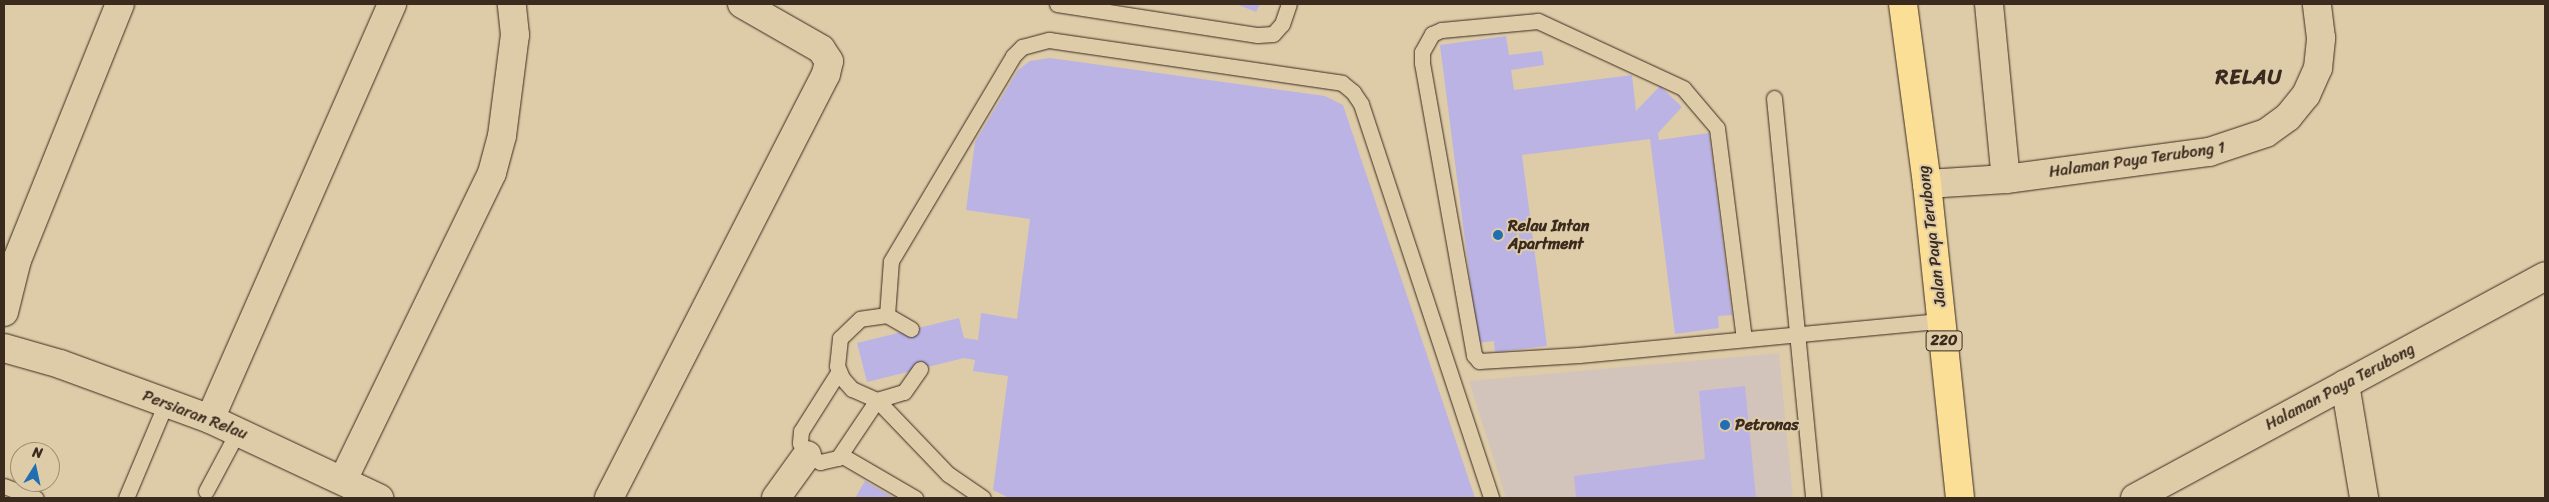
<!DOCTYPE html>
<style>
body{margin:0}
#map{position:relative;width:2549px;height:502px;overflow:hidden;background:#decca9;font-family:Sriracha,sans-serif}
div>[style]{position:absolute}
.built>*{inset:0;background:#d3c4bb}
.building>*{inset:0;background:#bab3e4}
.roads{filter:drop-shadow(0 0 1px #3b2a1e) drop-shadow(0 0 1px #3b2a1e)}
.service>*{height:15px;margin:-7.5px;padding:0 7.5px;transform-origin:7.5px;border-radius:7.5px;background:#decca9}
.minor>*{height:28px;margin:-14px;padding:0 14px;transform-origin:14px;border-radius:14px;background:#decca9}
.primary>*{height:28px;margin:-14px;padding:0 14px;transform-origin:14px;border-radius:14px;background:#fbdf96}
.dots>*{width:14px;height:14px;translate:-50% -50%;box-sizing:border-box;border:2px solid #decca9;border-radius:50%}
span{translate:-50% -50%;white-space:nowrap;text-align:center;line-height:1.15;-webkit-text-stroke:4px #decca9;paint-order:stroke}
.shield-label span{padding:1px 4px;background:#decca9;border:1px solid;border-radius:4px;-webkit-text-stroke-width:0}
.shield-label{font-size:15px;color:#3b2a1e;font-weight:700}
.street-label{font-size:16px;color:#3b2a1e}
.poi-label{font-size:16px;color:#3b2a1e;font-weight:700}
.left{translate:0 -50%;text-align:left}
.district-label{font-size:21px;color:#3b2a1e;font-weight:700;letter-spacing:1px}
.frame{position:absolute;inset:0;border:5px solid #3b2a1e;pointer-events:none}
.north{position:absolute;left:10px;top:442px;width:50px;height:50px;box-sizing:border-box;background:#decca9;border:1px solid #9d8b71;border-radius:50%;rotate:10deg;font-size:14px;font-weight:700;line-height:20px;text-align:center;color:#3b2a1e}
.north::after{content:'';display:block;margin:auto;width:18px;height:22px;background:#1f6fb2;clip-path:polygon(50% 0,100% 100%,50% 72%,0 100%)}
</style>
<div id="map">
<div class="built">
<div style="clip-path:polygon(1779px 353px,1793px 498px,1506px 498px,1469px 381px)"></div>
</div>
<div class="building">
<div style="clip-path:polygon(1236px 4px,1260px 4px,1256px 12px)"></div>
<div style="clip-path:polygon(1506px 36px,1509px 55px,1542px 51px,1544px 65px,1511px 70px,1514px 90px,1632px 75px,1636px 111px,1660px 86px,1682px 107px,1658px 133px,1659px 140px,1709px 133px,1732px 315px,1718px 316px,1719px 328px,1675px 334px,1650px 139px,1522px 155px,1547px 346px,1495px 352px,1494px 341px,1478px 343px,1440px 45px)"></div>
<div style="clip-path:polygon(1050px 58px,1325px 96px,1343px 105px,1475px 498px,1009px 498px,993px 490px,1008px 376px,973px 371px,975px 360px,964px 358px,867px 382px,857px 343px,959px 318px,964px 338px,978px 340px,981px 313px,1017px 319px,1030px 219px,966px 210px,975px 142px,1018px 70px,1030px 61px)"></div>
<div style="clip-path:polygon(1745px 386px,1756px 498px,1576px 498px,1574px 476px,1705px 459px,1699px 391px)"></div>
<div style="clip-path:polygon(865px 481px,894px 498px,855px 498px)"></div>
</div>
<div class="roads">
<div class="service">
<div style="left:1057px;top:4px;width:203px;rotate:8.8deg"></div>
<div style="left:1258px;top:35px;width:15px;rotate:-4deg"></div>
<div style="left:1273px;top:34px;width:13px;rotate:-48deg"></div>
<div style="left:1282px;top:24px;width:21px;rotate:-71deg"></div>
<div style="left:1774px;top:98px;width:402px;rotate:84.4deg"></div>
<div style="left:887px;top:315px;width:54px;rotate:-85.8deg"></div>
<div style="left:891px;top:261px;width:239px;rotate:-59.2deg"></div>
<div style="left:1013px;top:56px;width:13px;rotate:-45deg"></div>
<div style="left:1022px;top:47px;width:28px;rotate:-15deg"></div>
<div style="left:1049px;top:40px;width:296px;rotate:8.3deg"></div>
<div style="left:1342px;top:83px;width:14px;rotate:39deg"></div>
<div style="left:1353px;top:92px;width:14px;rotate:56deg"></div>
<div style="left:1361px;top:104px;width:415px;rotate:71.7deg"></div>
<div style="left:911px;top:329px;width:28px;rotate:-150deg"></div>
<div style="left:887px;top:315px;width:27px;rotate:172deg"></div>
<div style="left:860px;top:319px;width:28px;rotate:136deg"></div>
<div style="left:840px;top:338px;width:28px;rotate:96deg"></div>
<div style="left:837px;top:366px;width:13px;rotate:67deg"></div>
<div style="left:842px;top:378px;width:15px;rotate:48deg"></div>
<div style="left:852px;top:389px;width:27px;rotate:24deg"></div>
<div style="left:877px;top:400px;width:28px;rotate:-17deg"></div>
<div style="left:904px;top:392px;width:28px;rotate:-55deg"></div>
<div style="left:1744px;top:339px;width:213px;rotate:-97.3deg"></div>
<div style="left:1717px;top:128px;width:52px;rotate:-130.4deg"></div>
<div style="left:1683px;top:88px;width:160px;rotate:-155.2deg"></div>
<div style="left:1538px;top:21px;width:97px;rotate:174.7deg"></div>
<div style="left:1441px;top:30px;width:10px;rotate:156deg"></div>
<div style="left:1432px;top:34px;width:21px;rotate:119deg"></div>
<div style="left:1422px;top:52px;width:11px;rotate:90deg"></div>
<div style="left:1422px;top:63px;width:297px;rotate:79.9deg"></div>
<div style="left:1474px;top:355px;width:8px;rotate:50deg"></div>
<div style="left:1479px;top:361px;width:100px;rotate:-3.4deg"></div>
<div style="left:1579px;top:355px;width:365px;rotate:-5.4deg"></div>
<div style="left:839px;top:371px;width:71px;rotate:122.3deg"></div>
<div style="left:801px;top:431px;width:12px;rotate:95deg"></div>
<div style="left:800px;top:443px;width:14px;rotate:60deg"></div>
<div style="left:807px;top:455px;width:15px;rotate:28deg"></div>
<div style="left:820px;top:462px;width:18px;rotate:-13deg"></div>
<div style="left:838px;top:458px;width:70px;rotate:-56.1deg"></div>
<div style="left:877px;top:400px;width:103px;rotate:46.2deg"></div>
<div style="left:948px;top:474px;width:42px;rotate:34.4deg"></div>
<div style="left:841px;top:455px;width:86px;rotate:30.2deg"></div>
<div style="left:4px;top:486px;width:34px;rotate:21deg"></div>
<div style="left:206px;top:491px;width:68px;rotate:-61.9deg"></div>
<div style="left:126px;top:498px;width:103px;rotate:-67.2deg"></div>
</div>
<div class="minor">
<div style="left:1989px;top:4px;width:176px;rotate:84.5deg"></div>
<div style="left:1927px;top:184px;width:79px;rotate:-3.6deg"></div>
<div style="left:2006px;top:179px;width:205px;rotate:-7.6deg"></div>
<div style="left:2209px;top:152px;width:60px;rotate:-18.4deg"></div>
<div style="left:2266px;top:133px;width:27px;rotate:-36deg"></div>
<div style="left:2288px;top:117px;width:28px;rotate:-51deg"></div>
<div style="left:2306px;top:95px;width:30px;rotate:-66deg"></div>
<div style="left:2318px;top:68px;width:30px;rotate:-84deg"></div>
<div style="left:2321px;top:38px;width:34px;rotate:-97deg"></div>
<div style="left:4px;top:312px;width:54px;rotate:-76deg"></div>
<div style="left:17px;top:260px;width:276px;rotate:-68.1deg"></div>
<div style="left:4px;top:348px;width:58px;rotate:15.9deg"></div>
<div style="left:60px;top:364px;width:160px;rotate:20.1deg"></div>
<div style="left:210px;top:419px;width:187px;rotate:25.1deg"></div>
<div style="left:2345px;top:384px;width:116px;rotate:80.5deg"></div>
<div style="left:210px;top:419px;width:453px;rotate:-66.3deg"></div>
<div style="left:343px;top:480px;width:341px;rotate:-64.1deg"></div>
<div style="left:492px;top:173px;width:38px;rotate:-75deg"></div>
<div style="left:502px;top:136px;width:102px;rotate:-82.7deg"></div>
<div style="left:515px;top:35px;width:31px;rotate:-96deg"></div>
<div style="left:609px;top:498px;width:476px;rotate:-62.9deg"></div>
<div style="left:826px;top:74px;width:13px;rotate:-77deg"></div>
<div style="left:829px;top:61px;width:14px;rotate:-124deg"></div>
<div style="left:821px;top:49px;width:91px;rotate:-150.3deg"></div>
<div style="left:776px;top:498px;width:53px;rotate:-54.2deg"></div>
<div style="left:2135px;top:498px;width:466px;rotate:-28.4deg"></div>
</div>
<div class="primary">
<div style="left:1903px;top:4px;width:182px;rotate:82.4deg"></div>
<div style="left:1927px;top:184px;width:316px;rotate:84deg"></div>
</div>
</div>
<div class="dots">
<div style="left:1498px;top:235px;background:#1f6fb2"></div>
<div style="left:1725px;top:425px;background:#1f6fb2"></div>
</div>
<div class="shield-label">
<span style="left:1944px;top:341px">220</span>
</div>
<div class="street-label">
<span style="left:2137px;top:160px;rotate:-8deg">Halaman Paya Terubong 1</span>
<span style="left:1932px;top:236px;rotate:-97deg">Jalan Paya Terubong</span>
<span style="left:2340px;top:387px;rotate:-28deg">Halaman Paya Terubong</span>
<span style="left:195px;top:415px;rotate:21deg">Persiaran Relau</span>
</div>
<div class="poi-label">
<span class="left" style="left:1508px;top:235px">Relau Intan<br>Apartment</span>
<span class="left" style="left:1735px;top:425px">Petronas</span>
</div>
<div class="district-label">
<span style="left:2249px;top:77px">RELAU</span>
</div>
<div class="frame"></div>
<div class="north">N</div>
</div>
